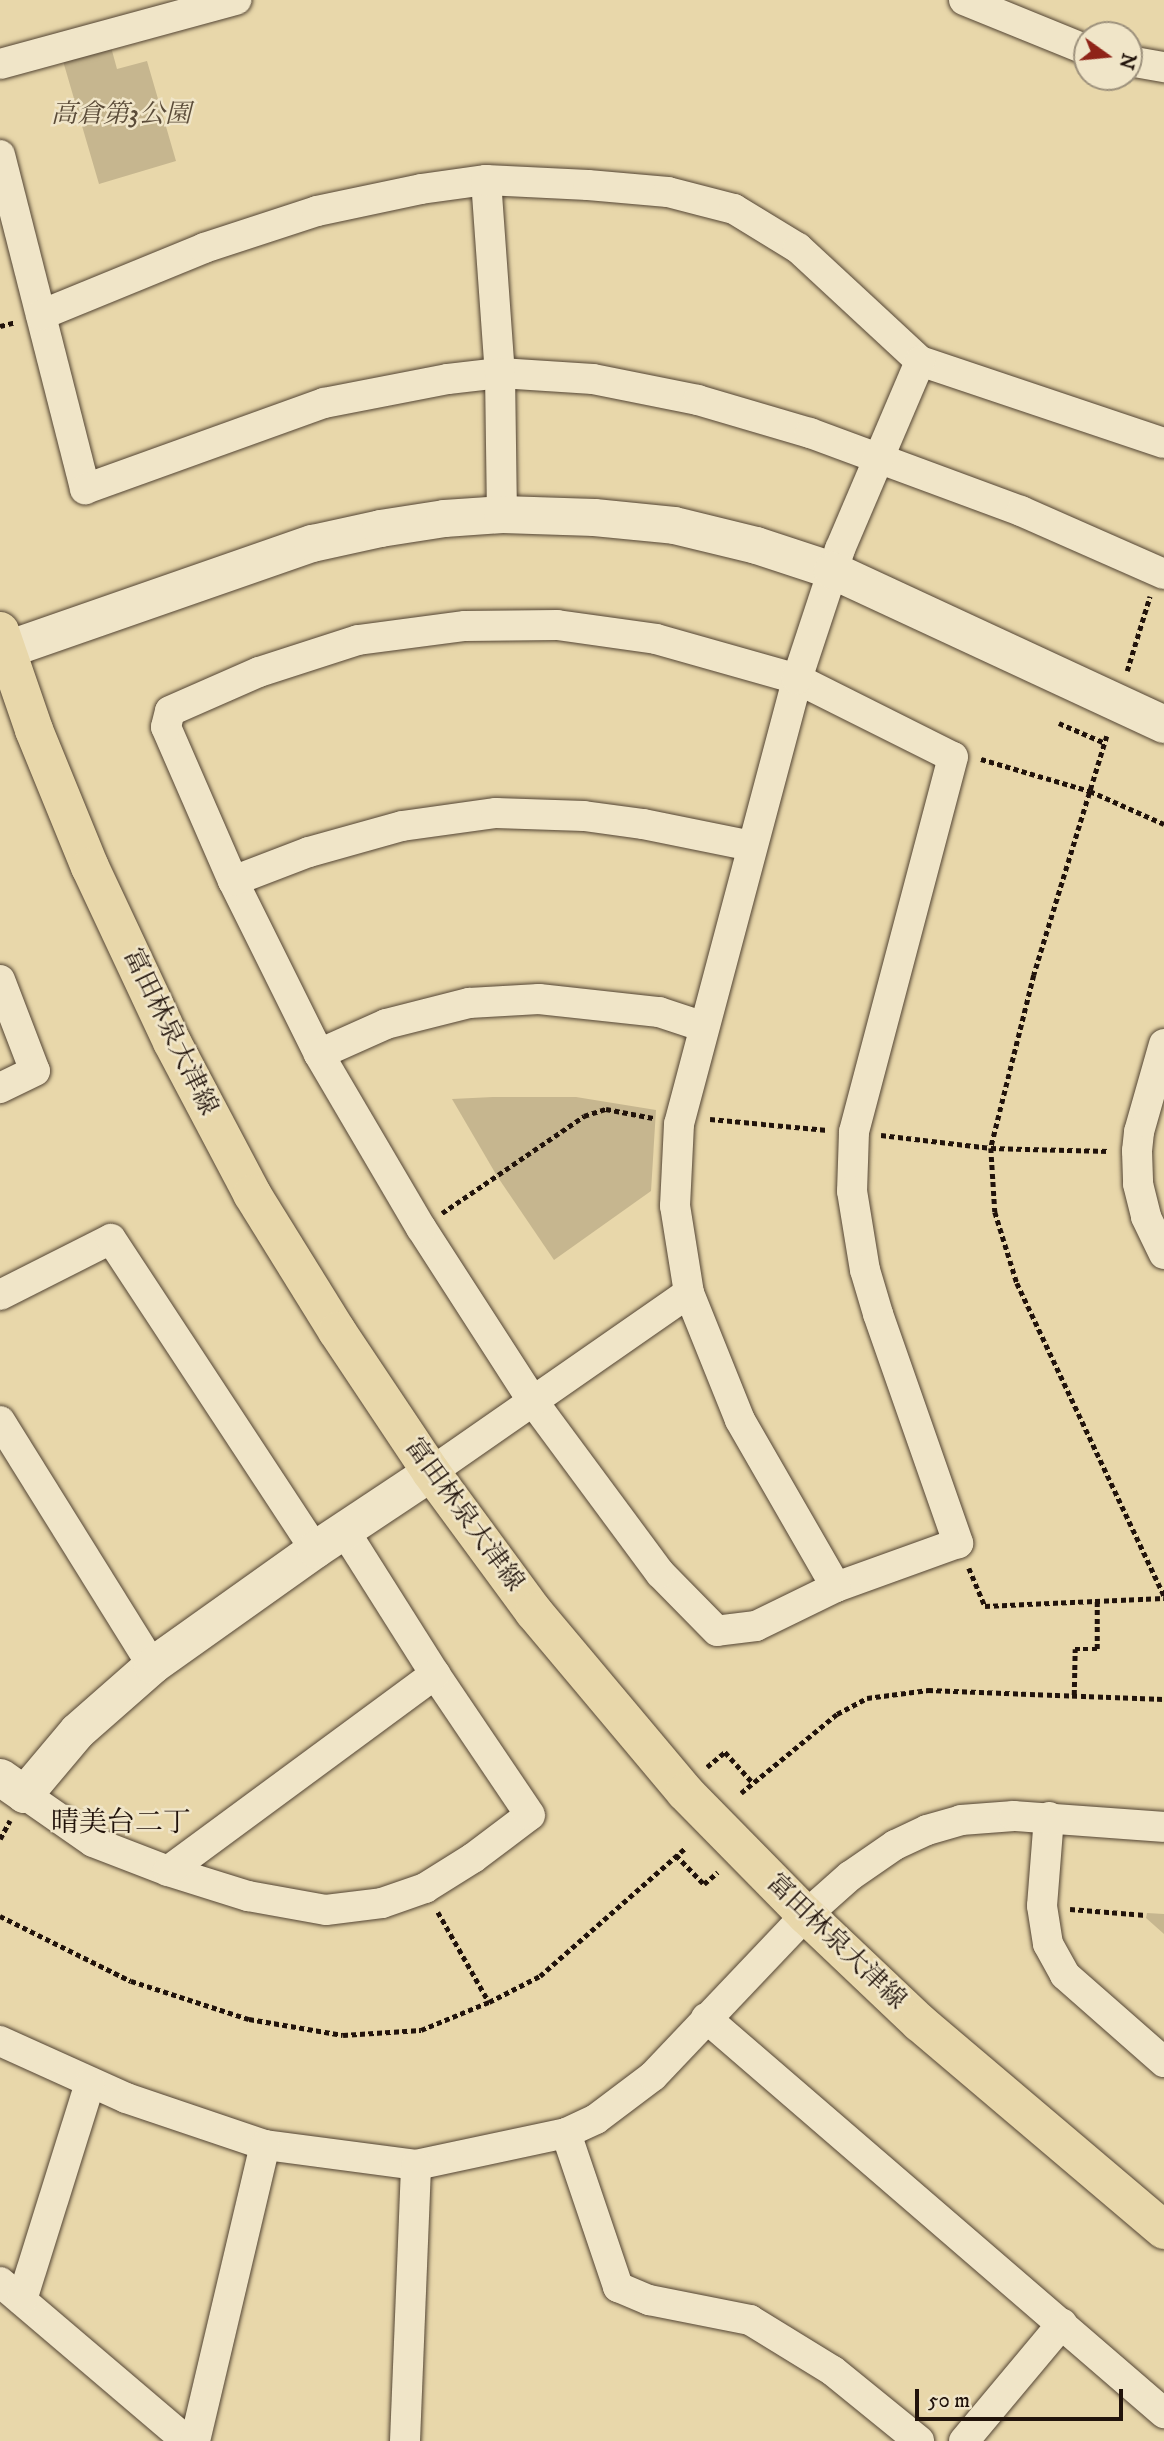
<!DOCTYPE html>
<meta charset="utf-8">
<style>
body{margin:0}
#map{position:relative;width:1164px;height:2441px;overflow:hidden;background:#e8d7aa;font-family:"IM FELL DW Pica","Noto Serif JP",serif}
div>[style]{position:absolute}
.green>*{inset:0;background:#c6b68f}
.path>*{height:4.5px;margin-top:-2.25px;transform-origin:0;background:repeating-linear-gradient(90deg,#21130b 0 5px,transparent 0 8.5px)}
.roads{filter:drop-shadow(0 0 2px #534433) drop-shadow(0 0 2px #534433)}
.minor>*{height:30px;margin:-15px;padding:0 15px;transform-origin:15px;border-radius:15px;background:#f0e5c8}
.tertiary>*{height:37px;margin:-18.5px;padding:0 18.5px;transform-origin:18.5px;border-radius:18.5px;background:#f0e5c8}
.primary>*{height:38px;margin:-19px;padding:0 19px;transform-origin:19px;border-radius:19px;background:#e8d7aa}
span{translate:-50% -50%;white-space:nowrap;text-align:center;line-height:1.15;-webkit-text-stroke:5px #f0e5c8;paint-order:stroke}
.park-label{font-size:26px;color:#5b4c39;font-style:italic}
.street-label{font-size:26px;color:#21130b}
.neighbourhood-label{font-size:28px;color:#21130b}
.north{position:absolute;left:1073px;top:21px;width:70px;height:70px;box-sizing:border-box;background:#f0e5c8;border:2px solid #9d917c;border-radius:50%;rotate:105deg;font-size:19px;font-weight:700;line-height:28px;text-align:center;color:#21130b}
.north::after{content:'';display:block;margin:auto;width:24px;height:32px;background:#8f2418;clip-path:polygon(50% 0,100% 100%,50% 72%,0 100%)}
.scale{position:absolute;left:915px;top:2389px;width:208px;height:32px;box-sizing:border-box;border:4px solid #21130b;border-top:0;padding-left:9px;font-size:21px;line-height:24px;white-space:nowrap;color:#21130b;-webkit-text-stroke:5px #f0e5c8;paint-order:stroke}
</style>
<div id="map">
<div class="green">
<div style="clip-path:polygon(111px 47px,117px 69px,147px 61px,176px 161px,99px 184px,63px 61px)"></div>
<div style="clip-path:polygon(493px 1097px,576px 1097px,656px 1110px,651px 1191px,554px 1260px,497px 1176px,452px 1099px)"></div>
<div style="clip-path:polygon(1147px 1913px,1164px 1914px,1164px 1934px,1146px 1918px)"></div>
</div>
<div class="path">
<div style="left:0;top:326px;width:16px;rotate:-14deg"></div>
<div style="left:1127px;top:671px;width:78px;rotate:-73deg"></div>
<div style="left:1059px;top:723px;width:50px;rotate:23.5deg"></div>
<div style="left:1107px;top:736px;width:250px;rotate:107deg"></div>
<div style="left:1034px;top:975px;width:178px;rotate:104deg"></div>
<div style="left:991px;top:1148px;width:64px;rotate:86.4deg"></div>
<div style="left:995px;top:1212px;width:74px;rotate:72.8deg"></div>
<div style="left:1017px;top:1283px;width:346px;rotate:64.8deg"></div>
<div style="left:981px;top:759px;width:114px;rotate:16.4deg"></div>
<div style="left:1090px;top:791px;width:81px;rotate:24deg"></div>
<div style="left:710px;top:1119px;width:118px;rotate:5.4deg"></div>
<div style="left:881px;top:1135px;width:111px;rotate:6.7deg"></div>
<div style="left:991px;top:1148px;width:118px;rotate:1.5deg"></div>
<div style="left:442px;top:1213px;width:172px;rotate:-34.3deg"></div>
<div style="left:584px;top:1116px;width:23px;rotate:-18deg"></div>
<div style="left:606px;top:1109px;width:48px;rotate:10.8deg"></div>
<div style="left:969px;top:1568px;width:41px;rotate:67.2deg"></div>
<div style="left:985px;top:1606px;width:179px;rotate:-2.6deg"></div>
<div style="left:1074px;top:1695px;width:46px;rotate:-88.8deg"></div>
<div style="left:1075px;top:1649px;width:22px"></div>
<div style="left:1097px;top:1649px;width:48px;rotate:-90deg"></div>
<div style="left:707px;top:1767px;width:23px;rotate:-40deg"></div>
<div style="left:725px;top:1752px;width:42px;rotate:47.9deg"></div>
<div style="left:741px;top:1793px;width:124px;rotate:-39.5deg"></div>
<div style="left:837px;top:1714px;width:34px;rotate:-28deg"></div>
<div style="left:867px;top:1698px;width:62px;rotate:-7.5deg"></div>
<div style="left:928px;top:1690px;width:236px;rotate:2.2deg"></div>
<div style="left:0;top:1839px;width:21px;rotate:-62deg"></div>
<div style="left:676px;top:1855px;width:40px;rotate:46deg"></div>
<div style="left:704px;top:1884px;width:18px;rotate:-41deg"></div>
<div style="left:1070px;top:1909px;width:76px;rotate:4.5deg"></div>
<div style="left:438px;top:1912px;width:103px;rotate:60.5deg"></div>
<div style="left:0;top:1916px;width:146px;rotate:26.4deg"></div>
<div style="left:131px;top:1981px;width:124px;rotate:17.9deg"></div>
<div style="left:249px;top:2019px;width:95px;rotate:9.7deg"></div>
<div style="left:343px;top:2035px;width:78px;rotate:-3.7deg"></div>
<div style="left:421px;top:2030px;width:74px;rotate:-22.4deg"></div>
<div style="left:489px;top:2002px;width:57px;rotate:-27deg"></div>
<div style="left:540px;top:1976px;width:193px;rotate:-41.4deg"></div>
</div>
<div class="roads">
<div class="minor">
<div style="left:964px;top:0;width:133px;rotate:22.1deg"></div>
<div style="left:1129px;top:61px;width:36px;rotate:10deg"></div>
<div style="left:0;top:64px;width:245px;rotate:-15.2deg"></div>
<div style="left:0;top:155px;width:345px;rotate:75.7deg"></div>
<div style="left:85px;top:489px;width:254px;rotate:-19.8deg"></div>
<div style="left:324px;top:403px;width:126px;rotate:-11deg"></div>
<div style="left:448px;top:379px;width:52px;rotate:-6.6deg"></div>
<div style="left:500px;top:373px;width:93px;rotate:3.7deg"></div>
<div style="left:593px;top:379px;width:107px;rotate:11.3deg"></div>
<div style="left:698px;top:400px;width:117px;rotate:16.4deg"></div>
<div style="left:810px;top:433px;width:225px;rotate:20.3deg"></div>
<div style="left:1021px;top:511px;width:156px;rotate:23.8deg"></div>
<div style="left:486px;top:180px;width:194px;rotate:85.9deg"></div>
<div style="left:500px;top:373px;width:141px;rotate:89.2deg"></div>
<div style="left:41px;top:315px;width:176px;rotate:-22.3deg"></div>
<div style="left:204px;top:248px;width:119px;rotate:-18.1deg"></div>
<div style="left:317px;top:211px;width:106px;rotate:-11.9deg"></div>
<div style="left:421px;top:189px;width:66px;rotate:-7.9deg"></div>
<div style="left:486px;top:180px;width:102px;rotate:2.8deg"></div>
<div style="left:588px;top:185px;width:80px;rotate:5deg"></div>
<div style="left:668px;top:192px;width:68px;rotate:14.4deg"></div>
<div style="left:734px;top:209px;width:75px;rotate:31.4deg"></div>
<div style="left:798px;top:248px;width:166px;rotate:42.8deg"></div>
<div style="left:920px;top:361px;width:257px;rotate:18.6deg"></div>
<div style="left:557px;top:625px;width:100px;rotate:8deg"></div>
<div style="left:656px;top:639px;width:147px;rotate:15.8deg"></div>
<div style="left:797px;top:679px;width:174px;rotate:26.6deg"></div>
<div style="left:953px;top:757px;width:388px;rotate:104.8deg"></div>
<div style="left:854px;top:1132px;width:59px;rotate:91.9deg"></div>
<div style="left:852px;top:1191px;width:80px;rotate:80.7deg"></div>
<div style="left:865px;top:1270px;width:46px;rotate:73.5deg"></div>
<div style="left:878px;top:1314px;width:243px;rotate:70.7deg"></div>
<div style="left:958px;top:1543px;width:130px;rotate:160.2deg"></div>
<div style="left:836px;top:1587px;width:89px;rotate:154deg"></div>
<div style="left:756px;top:1626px;width:39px;rotate:173deg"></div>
<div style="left:717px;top:1631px;width:81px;rotate:-134.5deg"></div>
<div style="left:660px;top:1573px;width:215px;rotate:-126.5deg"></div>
<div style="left:532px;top:1400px;width:205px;rotate:-122.8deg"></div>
<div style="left:421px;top:1228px;width:202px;rotate:-120.4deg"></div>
<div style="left:319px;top:1054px;width:193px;rotate:-116.4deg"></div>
<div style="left:233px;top:881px;width:168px;rotate:-113.5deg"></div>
<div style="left:166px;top:727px;width:16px;rotate:-76deg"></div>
<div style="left:170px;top:711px;width:97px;rotate:-23.7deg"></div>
<div style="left:259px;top:672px;width:104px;rotate:-17.9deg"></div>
<div style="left:358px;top:640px;width:108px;rotate:-7.5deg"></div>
<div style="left:465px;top:626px;width:92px;rotate:-0.6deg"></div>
<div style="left:233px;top:881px;width:81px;rotate:-20.9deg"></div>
<div style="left:309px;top:852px;width:97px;rotate:-15.6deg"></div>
<div style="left:402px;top:826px;width:95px;rotate:-7.9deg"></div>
<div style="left:496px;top:813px;width:88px;rotate:2deg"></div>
<div style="left:584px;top:816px;width:60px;rotate:7.7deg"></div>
<div style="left:643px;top:824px;width:111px;rotate:11.4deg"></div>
<div style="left:0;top:980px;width:97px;rotate:69deg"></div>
<div style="left:35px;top:1071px;width:39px;rotate:154deg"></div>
<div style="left:1164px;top:1044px;width:91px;rotate:105.9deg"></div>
<div style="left:1139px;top:1132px;width:19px;rotate:96deg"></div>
<div style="left:1137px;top:1151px;width:33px;rotate:88deg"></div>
<div style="left:1138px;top:1184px;width:34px;rotate:76deg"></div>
<div style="left:1146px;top:1217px;width:41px;rotate:64.1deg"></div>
<div style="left:319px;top:1054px;width:73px;rotate:-24.1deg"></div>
<div style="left:386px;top:1024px;width:86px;rotate:-14.2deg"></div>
<div style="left:469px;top:1003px;width:70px;rotate:-3.3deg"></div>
<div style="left:539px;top:999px;width:121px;rotate:6.2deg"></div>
<div style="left:659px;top:1012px;width:47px;rotate:18.4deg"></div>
<div style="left:0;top:1295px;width:124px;rotate:-26.8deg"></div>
<div style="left:111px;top:1239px;width:371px;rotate:56.7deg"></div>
<div style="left:0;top:1421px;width:287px;rotate:58.1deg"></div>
<div style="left:431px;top:1472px;width:314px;rotate:-34.8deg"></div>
<div style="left:836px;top:1587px;width:193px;rotate:-119.9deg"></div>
<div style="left:740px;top:1420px;width:137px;rotate:-111.9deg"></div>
<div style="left:689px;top:1293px;width:88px;rotate:-99.1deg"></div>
<div style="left:675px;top:1206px;width:82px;rotate:-87.2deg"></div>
<div style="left:679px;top:1124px;width:460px;rotate:-75.1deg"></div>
<div style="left:797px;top:679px;width:137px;rotate:-71.7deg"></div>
<div style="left:840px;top:549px;width:204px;rotate:-66.9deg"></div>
<div style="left:24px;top:1794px;width:84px;rotate:34.8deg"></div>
<div style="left:93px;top:1842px;width:80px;rotate:21.1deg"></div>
<div style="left:168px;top:1871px;width:84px;rotate:17.4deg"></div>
<div style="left:248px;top:1896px;width:79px;rotate:10.2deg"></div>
<div style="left:326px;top:1910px;width:56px;rotate:-7.1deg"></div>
<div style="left:382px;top:1903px;width:46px;rotate:-19.2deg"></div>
<div style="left:425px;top:1888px;width:57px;rotate:-32deg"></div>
<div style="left:473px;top:1858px;width:71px;rotate:-37deg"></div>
<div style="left:530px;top:1815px;width:170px;rotate:-124deg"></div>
<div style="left:435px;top:1674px;width:170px;rotate:-122.3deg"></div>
<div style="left:1049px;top:1817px;width:89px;rotate:94.5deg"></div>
<div style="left:1042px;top:1906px;width:38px;rotate:81deg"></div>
<div style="left:1048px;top:1944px;width:35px;rotate:61deg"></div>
<div style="left:1065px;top:1975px;width:132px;rotate:41.3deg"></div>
<div style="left:168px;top:1871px;width:332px;rotate:-36.4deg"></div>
<div style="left:706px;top:2018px;width:605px;rotate:40.78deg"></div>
<div style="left:0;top:2041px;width:138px;rotate:24.3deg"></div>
<div style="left:126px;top:2098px;width:147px;rotate:18.7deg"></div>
<div style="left:265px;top:2145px;width:152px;rotate:7.5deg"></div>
<div style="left:416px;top:2165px;width:153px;rotate:-12deg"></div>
<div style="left:566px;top:2133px;width:33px;rotate:-25deg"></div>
<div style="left:596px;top:2119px;width:71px;rotate:-37deg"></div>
<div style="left:653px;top:2076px;width:222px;rotate:-46.5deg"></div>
<div style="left:806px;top:1915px;width:59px;rotate:-41.6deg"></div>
<div style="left:850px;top:1876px;width:55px;rotate:-34.6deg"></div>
<div style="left:895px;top:1845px;width:35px;rotate:-25deg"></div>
<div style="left:927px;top:1830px;width:35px;rotate:-16deg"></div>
<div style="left:961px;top:1820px;width:53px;rotate:-4.3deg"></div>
<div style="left:1014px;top:1816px;width:150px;rotate:4.2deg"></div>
<div style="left:566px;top:2133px;width:163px;rotate:71.3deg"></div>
<div style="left:618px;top:2287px;width:34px;rotate:23deg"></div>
<div style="left:649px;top:2300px;width:103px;rotate:11.2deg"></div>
<div style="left:750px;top:2320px;width:97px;rotate:31.6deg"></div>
<div style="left:833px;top:2371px;width:111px;rotate:39.1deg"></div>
<div style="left:0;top:2282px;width:245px;rotate:40.4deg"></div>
<div style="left:22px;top:2300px;width:227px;rotate:-72.6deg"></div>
<div style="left:195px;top:2441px;width:304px;rotate:-76.7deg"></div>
<div style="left:405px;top:2441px;width:276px;rotate:-87.7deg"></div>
<div style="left:964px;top:2441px;width:153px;rotate:-50.1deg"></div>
</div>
<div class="tertiary">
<div style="left:7px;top:649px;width:323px;rotate:-19.2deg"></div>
<div style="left:312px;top:543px;width:70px;rotate:-12.4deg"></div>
<div style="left:380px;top:528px;width:65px;rotate:-8.9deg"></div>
<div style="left:444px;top:518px;width:58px;rotate:-3.9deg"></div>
<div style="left:502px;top:514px;width:92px;rotate:1.9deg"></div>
<div style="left:594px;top:517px;width:80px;rotate:5.7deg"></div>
<div style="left:674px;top:525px;width:84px;rotate:13.7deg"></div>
<div style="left:756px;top:545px;width:80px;rotate:18.2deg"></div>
<div style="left:832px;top:570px;width:366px;rotate:24.9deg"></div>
<div style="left:0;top:1777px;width:29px;rotate:35deg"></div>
<div style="left:24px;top:1794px;width:82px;rotate:-49.9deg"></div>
<div style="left:77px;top:1731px;width:100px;rotate:-41.3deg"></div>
<div style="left:152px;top:1665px;width:200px;rotate:-35.4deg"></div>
<div style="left:315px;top:1549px;width:139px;rotate:-33.6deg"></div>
</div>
<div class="primary">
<div style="left:0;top:631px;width:105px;rotate:71deg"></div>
<div style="left:34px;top:730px;width:148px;rotate:67.8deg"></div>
<div style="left:90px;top:867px;width:193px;rotate:64.9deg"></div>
<div style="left:172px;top:1042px;width:172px;rotate:62.2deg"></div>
<div style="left:252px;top:1194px;width:161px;rotate:58.2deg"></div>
<div style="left:337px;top:1331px;width:169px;rotate:56.3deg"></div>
<div style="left:431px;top:1472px;width:174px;rotate:53.7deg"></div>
<div style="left:534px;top:1612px;width:235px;rotate:50deg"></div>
<div style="left:685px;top:1792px;width:173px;rotate:45.5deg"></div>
<div style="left:806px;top:1915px;width:157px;rotate:43.5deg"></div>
<div style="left:920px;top:2023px;width:320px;rotate:40.3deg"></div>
</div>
</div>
<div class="park-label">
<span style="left:121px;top:115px">高倉第3公園</span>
</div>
<div class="street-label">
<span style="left:170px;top:1032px;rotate:64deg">富田林泉大津線</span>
<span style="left:464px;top:1515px;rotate:54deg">富田林泉大津線</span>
<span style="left:836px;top:1942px;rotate:44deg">富田林泉大津線</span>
</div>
<div class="neighbourhood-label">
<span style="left:121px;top:1823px">晴美台二丁</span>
</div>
<div class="north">N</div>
<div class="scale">50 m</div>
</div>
